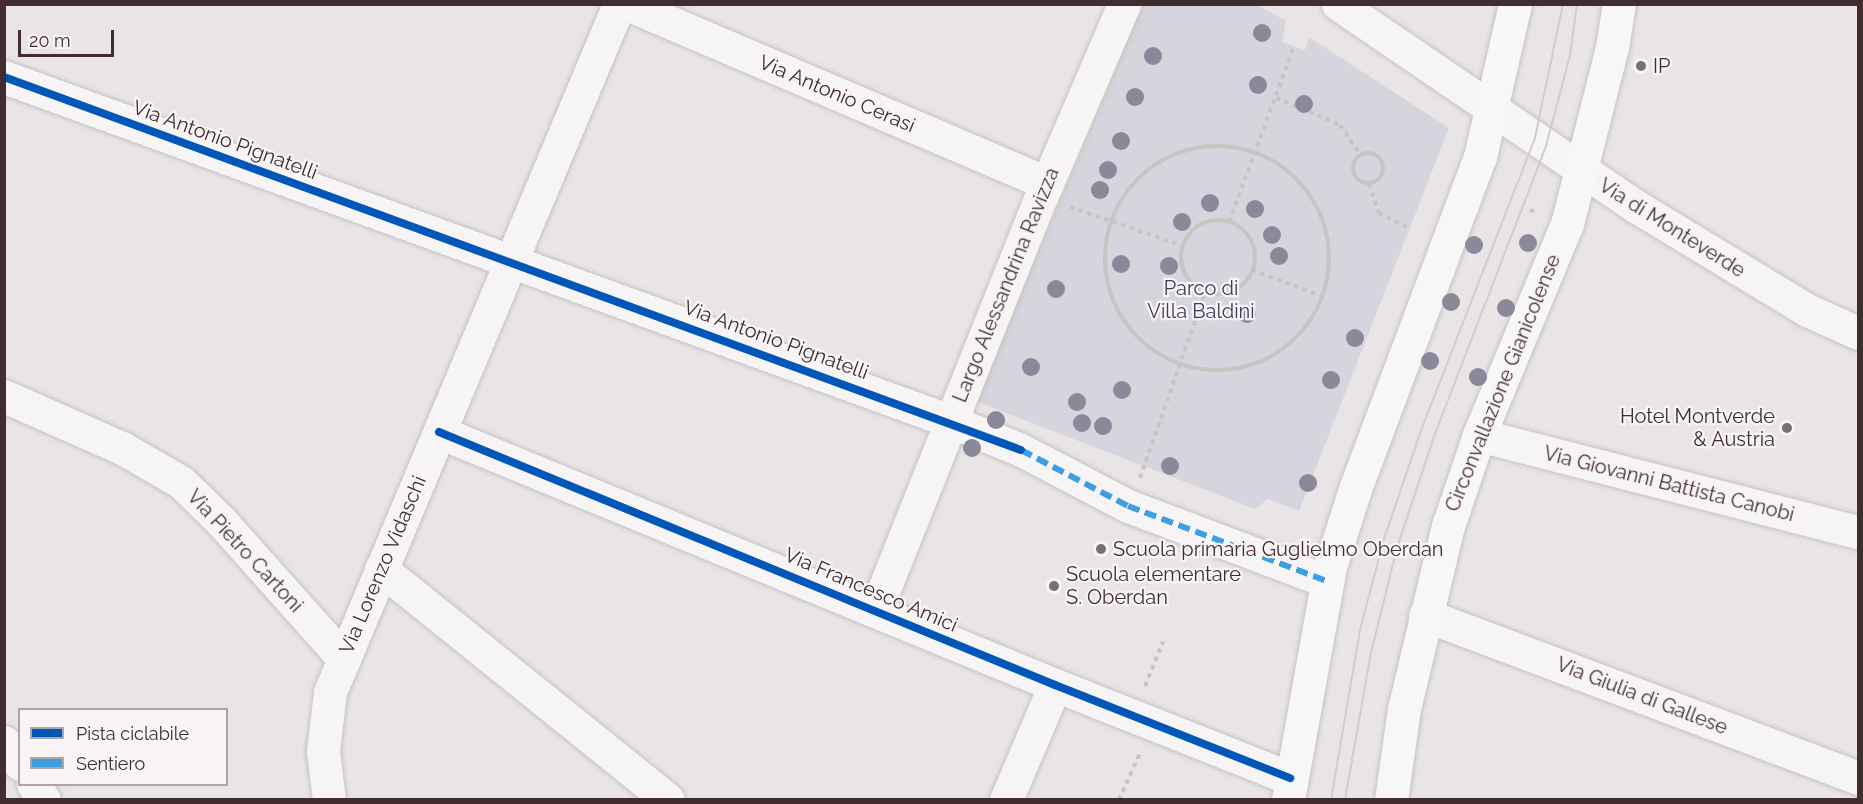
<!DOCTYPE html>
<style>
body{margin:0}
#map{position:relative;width:1863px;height:804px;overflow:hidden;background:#e9e5e6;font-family:Raleway,sans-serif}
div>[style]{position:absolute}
.green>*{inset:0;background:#d6d4dc}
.path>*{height:4px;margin-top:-2px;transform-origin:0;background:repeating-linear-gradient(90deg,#c8c4c4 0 4.5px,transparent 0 9px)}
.path>.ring{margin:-2px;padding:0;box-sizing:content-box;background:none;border:4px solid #c8c4c4;border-radius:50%}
.roads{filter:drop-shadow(0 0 2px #c6c2c3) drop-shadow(0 0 2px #c6c2c3)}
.minor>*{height:33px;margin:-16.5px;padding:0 16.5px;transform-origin:16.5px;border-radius:16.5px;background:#f6f4f4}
.major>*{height:33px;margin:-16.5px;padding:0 16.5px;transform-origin:16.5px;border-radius:16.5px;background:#f8f7f7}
.tram>*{height:1.5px;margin:-0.75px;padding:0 0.75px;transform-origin:0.75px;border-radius:0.75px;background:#d1cdce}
.quiet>*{height:6px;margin-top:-3px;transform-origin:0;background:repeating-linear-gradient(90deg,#3f9de1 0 12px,transparent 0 18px)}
.cycleway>*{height:8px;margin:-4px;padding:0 4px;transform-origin:4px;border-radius:4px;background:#0057b8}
.trees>*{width:18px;height:18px;margin:-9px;border-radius:50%;background:#8b889a}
.dots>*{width:16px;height:16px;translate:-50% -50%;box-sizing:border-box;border:3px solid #f8f3f4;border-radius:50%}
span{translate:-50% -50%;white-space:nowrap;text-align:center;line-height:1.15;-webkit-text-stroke:4.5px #f8f3f4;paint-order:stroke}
.poi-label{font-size:20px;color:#412d2f}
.left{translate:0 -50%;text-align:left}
.right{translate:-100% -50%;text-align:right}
.street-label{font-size:20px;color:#412d2f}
.park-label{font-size:20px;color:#3e3c5b}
.frame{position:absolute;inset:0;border:6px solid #412d2f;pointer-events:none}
.legend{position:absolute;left:18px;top:708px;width:210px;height:78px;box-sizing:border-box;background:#f8f3f4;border:2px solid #afa4a5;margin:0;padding:8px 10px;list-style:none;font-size:18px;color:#412d2f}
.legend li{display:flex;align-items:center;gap:12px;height:30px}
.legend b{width:30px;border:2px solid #afa4a5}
.scale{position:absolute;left:18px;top:30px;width:96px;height:27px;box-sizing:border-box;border:3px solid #412d2f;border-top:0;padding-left:8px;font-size:18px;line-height:21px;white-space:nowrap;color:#412d2f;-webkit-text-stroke:4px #f8f3f4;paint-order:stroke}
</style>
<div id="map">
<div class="green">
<div style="clip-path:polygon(1143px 5px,1257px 5px,1286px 21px,1282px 42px,1305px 50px,1309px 37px,1449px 128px,1299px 511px,1268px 499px,1255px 509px,975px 401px)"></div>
</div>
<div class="path">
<div style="left:1276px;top:98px;width:69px;rotate:22.9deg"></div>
<div style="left:1340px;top:125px;width:37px;rotate:55deg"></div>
<div class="ring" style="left:1105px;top:146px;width:220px;height:220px"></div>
<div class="ring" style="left:1353px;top:153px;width:26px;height:26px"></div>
<div style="left:1369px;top:184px;width:31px;rotate:71deg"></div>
<div style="left:1379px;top:213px;width:36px;rotate:27deg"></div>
<div style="left:1070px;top:207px;width:120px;rotate:19deg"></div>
<div style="left:1530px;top:210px;width:9px;rotate:21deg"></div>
<div class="ring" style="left:1181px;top:220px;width:70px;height:70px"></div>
<div style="left:1229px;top:222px;width:188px;rotate:-69.7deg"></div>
<div style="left:1252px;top:270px;width:75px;rotate:20.4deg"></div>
<div style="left:1140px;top:478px;width:197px;rotate:-70.7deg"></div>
<div style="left:1145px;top:686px;width:48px;rotate:-67.8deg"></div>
<div style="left:1119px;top:800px;width:51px;rotate:-65.9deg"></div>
</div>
<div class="roads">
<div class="minor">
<div style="left:627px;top:4px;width:457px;rotate:23.1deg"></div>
<div style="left:1338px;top:4px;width:361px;rotate:34.2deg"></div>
<div style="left:1637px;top:207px;width:199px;rotate:31.2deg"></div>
<div style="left:1807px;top:310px;width:56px;rotate:24.3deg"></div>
<div style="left:4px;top:77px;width:1007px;rotate:19.98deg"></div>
<div style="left:950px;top:421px;width:77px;rotate:22.2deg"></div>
<div style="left:1021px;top:450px;width:121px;rotate:27.6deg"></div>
<div style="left:1128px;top:506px;width:213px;rotate:20.7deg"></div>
<div style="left:4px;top:396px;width:129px;rotate:23.8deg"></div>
<div style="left:122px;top:448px;width:68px;rotate:30deg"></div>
<div style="left:181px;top:482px;width:56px;rotate:44.3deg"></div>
<div style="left:221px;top:521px;width:185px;rotate:48.3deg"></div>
<div style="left:439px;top:432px;width:666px;rotate:22.33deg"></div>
<div style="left:1055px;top:685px;width:253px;rotate:21.6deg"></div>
<div style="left:1479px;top:435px;width:391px;rotate:14.4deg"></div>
<div style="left:381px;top:569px;width:368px;rotate:38.8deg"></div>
<div style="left:876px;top:609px;width:444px;rotate:-68.2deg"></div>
<div style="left:1041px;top:197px;width:210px;rotate:-66.7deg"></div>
<div style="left:1425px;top:615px;width:463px;rotate:20.6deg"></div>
<div style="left:4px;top:742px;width:27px;rotate:54deg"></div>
<div style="left:33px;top:784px;width:19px;rotate:55deg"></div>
<div style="left:329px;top:800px;width:49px;rotate:-97deg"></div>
<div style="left:323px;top:751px;width:59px;rotate:-83.2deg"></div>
<div style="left:330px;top:692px;width:746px;rotate:-67.21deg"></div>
<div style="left:1006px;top:800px;width:125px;rotate:-66.9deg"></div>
</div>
<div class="major">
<div style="left:1288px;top:800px;width:237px;rotate:-79.8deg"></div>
<div style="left:1330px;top:567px;width:82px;rotate:-72.2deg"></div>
<div style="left:1355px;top:489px;width:355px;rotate:-69.4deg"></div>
<div style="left:1480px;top:157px;width:157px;rotate:-77.1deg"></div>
<div style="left:1391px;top:800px;width:92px;rotate:-81.9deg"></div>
<div style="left:1404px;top:709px;width:188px;rotate:-76.5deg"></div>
<div style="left:1448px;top:526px;width:96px;rotate:-71.2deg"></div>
<div style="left:1479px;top:435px;width:229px;rotate:-67.4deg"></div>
<div style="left:1567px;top:224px;width:183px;rotate:-75.7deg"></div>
<div style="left:1612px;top:47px;width:44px;rotate:-80.8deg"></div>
</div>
</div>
<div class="tram">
<div style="left:1331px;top:800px;width:172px;rotate:-80.3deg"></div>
<div style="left:1360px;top:630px;width:94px;rotate:-75.2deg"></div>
<div style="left:1384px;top:539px;width:117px;rotate:-71.1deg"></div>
<div style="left:1422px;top:428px;width:311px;rotate:-68.7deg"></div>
<div style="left:1535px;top:138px;width:137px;rotate:-78.2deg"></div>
<div style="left:1345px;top:800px;width:149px;rotate:-80deg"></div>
<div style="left:1371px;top:653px;width:108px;rotate:-76.1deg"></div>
<div style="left:1397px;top:548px;width:120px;rotate:-71.6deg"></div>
<div style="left:1435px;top:434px;width:309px;rotate:-68.9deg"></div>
<div style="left:1546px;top:146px;width:93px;rotate:-75.1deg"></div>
<div style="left:1570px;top:56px;width:52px;rotate:-82.3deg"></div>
</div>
<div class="quiet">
<div style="left:1021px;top:450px;width:121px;rotate:27.6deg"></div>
<div style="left:1128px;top:506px;width:213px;rotate:20.7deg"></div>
</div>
<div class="cycleway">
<div style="left:4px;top:77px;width:1083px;rotate:20.14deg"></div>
<div style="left:439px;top:432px;width:666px;rotate:22.33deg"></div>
<div style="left:1055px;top:685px;width:253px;rotate:21.6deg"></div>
</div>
<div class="trees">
<div style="left:1262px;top:33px"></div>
<div style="left:1153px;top:56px"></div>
<div style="left:1258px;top:85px"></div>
<div style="left:1135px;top:97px"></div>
<div style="left:1304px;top:104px"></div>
<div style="left:1121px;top:141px"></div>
<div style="left:1108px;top:170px"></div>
<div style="left:1100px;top:190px"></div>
<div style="left:1210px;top:203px"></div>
<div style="left:1255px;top:209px"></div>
<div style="left:1182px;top:222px"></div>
<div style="left:1272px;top:235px"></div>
<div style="left:1528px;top:243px"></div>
<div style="left:1474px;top:245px"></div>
<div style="left:1279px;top:256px"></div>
<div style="left:1121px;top:264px"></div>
<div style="left:1169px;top:266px"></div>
<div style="left:1056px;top:289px"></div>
<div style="left:1451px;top:302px"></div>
<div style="left:1506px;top:308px"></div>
<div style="left:1247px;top:314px"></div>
<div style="left:1355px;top:338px"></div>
<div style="left:1430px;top:361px"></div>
<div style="left:1031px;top:367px"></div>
<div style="left:1478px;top:377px"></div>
<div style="left:1331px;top:380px"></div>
<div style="left:1122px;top:390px"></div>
<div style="left:1077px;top:402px"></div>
<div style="left:996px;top:420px"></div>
<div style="left:1082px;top:423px"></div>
<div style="left:1103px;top:426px"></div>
<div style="left:972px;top:448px"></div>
<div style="left:1170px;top:466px"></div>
<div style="left:1308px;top:483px"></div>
</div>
<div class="dots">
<div style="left:1641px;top:66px;background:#7c6d6f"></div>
<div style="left:1787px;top:428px;background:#7c6d6f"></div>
<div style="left:1101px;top:549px;background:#7c6d6f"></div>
<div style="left:1054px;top:586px;background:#7c6d6f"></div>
</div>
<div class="poi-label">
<span class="left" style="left:1653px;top:66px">IP</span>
<span class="right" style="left:1775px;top:428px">Hotel Montverde<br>&amp; Austria</span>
<span class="left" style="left:1113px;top:549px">Scuola primaria Guglielmo Oberdan</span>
<span class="left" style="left:1066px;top:586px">Scuola elementare<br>S. Oberdan</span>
</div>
<div class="street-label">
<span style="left:837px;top:94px;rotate:23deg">Via Antonio Cerasi</span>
<span style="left:225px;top:140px;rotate:20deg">Via Antonio Pignatelli</span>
<span style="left:1672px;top:228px;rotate:32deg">Via di Monteverde</span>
<span style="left:1006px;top:285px;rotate:-68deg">Largo Alessandrina Ravizza</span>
<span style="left:776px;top:340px;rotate:20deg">Via Antonio Pignatelli</span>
<span style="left:1503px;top:383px;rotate:-68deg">Circonvallazione Gianicolense</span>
<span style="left:1669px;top:484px;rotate:14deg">Via Giovanni Battista Canobi</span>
<span style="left:245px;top:551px;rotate:47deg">Via Pietro Cartoni</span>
<span style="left:383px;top:565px;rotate:-67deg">Via Lorenzo Vidaschi</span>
<span style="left:871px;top:590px;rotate:23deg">Via Francesco Amici</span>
<span style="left:1642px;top:696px;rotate:21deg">Via Giulia di Gallese</span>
</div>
<div class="park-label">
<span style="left:1201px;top:300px">Parco di<br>Villa Baldini</span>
</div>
<div class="frame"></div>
<ul class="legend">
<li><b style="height:8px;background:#0057b8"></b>Pista ciclabile</li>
<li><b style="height:8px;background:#3f9de1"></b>Sentiero</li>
</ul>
<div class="scale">20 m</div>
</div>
